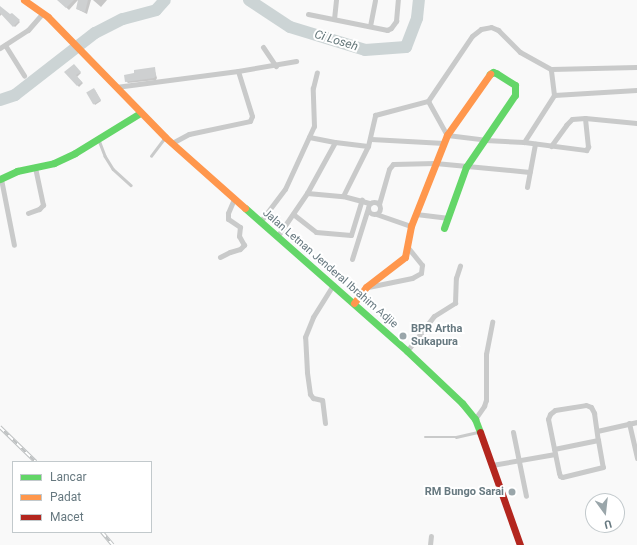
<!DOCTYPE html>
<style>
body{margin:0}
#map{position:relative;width:637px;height:545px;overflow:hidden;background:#f9f9f9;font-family:Roboto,sans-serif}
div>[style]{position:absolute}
.shadow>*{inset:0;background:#0003}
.river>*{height:12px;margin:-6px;padding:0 6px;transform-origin:6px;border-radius:6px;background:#ccd4d5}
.building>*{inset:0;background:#ced0d1;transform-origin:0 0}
.lane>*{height:2.5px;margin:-1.25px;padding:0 1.25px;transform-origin:1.25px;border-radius:1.25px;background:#c9caca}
.street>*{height:5px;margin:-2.5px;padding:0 2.5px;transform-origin:2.5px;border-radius:2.5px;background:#c9caca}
.street>.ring{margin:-2.5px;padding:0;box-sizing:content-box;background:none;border:5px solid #c9caca;border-radius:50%}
.fast>*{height:7px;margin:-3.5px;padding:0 3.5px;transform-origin:3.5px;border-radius:3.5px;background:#63d668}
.slow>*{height:7px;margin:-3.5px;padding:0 3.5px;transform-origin:3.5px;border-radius:3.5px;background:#ff974d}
.jam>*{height:7px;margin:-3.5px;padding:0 3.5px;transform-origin:3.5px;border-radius:3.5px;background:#b3261e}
.rail>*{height:3.5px;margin-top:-1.75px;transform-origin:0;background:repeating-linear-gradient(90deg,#fff 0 6px,#bec1c2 0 12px);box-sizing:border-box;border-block:1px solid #bec1c2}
.dots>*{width:11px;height:11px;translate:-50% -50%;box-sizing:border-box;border:2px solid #fff;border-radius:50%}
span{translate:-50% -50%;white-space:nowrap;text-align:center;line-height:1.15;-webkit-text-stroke:4px #fff;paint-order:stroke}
.street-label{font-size:11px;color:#677980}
.poi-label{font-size:11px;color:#677980;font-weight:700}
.left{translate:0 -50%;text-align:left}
.right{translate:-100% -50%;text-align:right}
.water-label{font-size:12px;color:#637679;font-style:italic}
.legend{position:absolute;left:12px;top:461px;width:140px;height:72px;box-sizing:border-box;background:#fff;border:1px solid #c2c9cc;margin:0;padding:5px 7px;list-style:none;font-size:12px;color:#677980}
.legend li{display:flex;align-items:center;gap:8px;height:20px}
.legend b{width:20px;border:1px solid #c2c9cc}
.north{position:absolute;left:585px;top:493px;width:40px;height:40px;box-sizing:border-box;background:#fff;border:1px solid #c2c9cc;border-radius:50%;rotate:165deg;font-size:11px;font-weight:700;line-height:16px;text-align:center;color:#677980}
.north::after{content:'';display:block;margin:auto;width:14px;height:18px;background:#9aa6aa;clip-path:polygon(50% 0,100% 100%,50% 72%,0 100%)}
</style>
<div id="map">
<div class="shadow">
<div style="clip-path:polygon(58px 0,78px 0,69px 10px)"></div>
<div style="clip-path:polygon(79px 0,91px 0,87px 14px,77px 9px)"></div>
<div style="clip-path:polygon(93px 0,107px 0,101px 7px)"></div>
<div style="clip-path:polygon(0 7px,10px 16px,12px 14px,20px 22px,15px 27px,2px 14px,0 16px)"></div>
<div style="clip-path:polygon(74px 65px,81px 73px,77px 77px,83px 83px,79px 87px,66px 72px)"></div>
<div style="clip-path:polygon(154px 68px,157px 78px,156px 80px,128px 83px,126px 81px)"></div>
<div style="clip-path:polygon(95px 90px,101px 101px,95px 105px,87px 93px)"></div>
</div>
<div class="river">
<div style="left:249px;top:0;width:49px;rotate:33.4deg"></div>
<div style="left:290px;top:27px;width:78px;rotate:17deg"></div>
<div style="left:365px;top:50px;width:41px;rotate:-4.2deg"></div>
<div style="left:406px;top:47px;width:31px;rotate:-69deg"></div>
<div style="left:417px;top:18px;width:18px;rotate:-84deg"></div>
<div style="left:0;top:100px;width:16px;rotate:-18deg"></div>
<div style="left:15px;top:95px;width:101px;rotate:-37.8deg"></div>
<div style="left:95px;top:33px;width:31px;rotate:-27deg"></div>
<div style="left:123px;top:19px;width:34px;rotate:-15deg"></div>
<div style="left:156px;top:10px;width:13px;rotate:-48deg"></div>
</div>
<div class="building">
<div style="clip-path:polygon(57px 0,74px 0,66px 8px)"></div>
<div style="clip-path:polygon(78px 0,88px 0,85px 12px,76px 9px)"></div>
<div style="clip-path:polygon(0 6px,10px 14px,12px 13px,20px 20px,13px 27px,0 13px)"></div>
<div style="clip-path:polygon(74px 64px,81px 72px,76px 75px,82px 82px,77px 86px,64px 72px)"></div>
<div style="clip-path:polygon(155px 67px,156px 76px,154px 78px,125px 82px,124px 75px,134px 73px,134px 70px)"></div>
<div style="left:94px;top:88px;width:14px;height:9px;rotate:60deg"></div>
</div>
<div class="lane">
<div style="left:99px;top:140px;width:17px;rotate:69deg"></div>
<div style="left:105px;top:156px;width:15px;rotate:58deg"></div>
<div style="left:113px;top:169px;width:24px;rotate:42deg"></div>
<div style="left:151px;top:156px;width:21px;rotate:-53deg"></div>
<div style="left:425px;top:437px;width:31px"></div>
<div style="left:456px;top:437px;width:23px;rotate:-13deg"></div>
</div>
<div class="street">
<div style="left:308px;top:14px;width:81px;rotate:11.4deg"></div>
<div style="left:387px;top:30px;width:4px;rotate:-27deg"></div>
<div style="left:391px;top:28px;width:9px;rotate:-54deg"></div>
<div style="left:396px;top:21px;width:21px;rotate:-85deg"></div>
<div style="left:334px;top:19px;width:19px;rotate:-84deg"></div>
<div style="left:370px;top:26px;width:26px;rotate:-79deg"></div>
<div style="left:5px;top:45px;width:36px;rotate:58deg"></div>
<div style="left:263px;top:47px;width:23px;rotate:56deg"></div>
<div style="left:0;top:48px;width:33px;rotate:-33deg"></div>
<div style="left:28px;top:30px;width:23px;rotate:-49deg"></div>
<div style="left:116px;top:87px;width:123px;rotate:-7.5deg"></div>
<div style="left:238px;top:71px;width:59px;rotate:-9.8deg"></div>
<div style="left:554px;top:95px;width:83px;rotate:-3.4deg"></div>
<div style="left:428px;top:101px;width:39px;rotate:61deg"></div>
<div style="left:447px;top:135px;width:38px;rotate:7deg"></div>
<div style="left:485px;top:140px;width:39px;rotate:3deg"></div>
<div style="left:524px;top:142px;width:56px;rotate:-57.4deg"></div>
<div style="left:554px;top:95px;width:26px;rotate:-97deg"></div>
<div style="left:309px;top:137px;width:26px;rotate:11deg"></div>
<div style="left:371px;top:139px;width:73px;rotate:3.1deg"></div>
<div style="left:524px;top:142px;width:63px;rotate:7.4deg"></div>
<div style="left:586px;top:150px;width:4px;rotate:-56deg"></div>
<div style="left:588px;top:147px;width:29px;rotate:-96deg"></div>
<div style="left:172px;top:143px;width:19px;rotate:-28deg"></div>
<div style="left:189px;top:134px;width:62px;rotate:-12deg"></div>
<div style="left:250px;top:121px;width:5px;rotate:-68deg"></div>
<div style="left:252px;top:116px;width:47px;rotate:-107.3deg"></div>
<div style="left:551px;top:146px;width:26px;rotate:-54deg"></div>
<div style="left:566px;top:125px;width:8px;rotate:-45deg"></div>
<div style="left:572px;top:119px;width:13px;rotate:-4deg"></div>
<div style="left:585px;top:118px;width:52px;rotate:5.5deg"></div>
<div style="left:1px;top:179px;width:67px;rotate:78.9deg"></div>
<div style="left:527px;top:187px;width:44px;rotate:-79.5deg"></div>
<div style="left:307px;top:193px;width:36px;rotate:5deg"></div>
<div style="left:343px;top:196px;width:28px;rotate:15deg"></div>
<div style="left:343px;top:196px;width:56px;rotate:-63.4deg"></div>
<div style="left:368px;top:146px;width:32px;rotate:-77deg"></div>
<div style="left:375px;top:115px;width:55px;rotate:-14.8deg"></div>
<div style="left:428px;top:101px;width:78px;rotate:-55.9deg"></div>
<div style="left:472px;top:36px;width:11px;rotate:-38deg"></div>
<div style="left:481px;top:29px;width:10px;rotate:-11deg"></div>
<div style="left:491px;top:27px;width:8px;rotate:23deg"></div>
<div style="left:498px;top:30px;width:31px;rotate:45deg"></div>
<div style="left:520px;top:52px;width:35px;rotate:29deg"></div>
<div style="left:551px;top:69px;width:86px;rotate:-1.3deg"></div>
<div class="ring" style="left:368px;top:202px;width:7px;height:7px"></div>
<div style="left:379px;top:204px;width:36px;rotate:-74deg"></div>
<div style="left:389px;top:169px;width:6px;rotate:-51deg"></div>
<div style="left:393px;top:164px;width:42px;rotate:-1.4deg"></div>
<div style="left:435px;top:163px;width:95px;rotate:5.4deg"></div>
<div style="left:28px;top:213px;width:12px;rotate:-20deg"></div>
<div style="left:39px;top:209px;width:6px;rotate:-45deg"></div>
<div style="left:43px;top:205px;width:38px;rotate:-102deg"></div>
<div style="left:293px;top:214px;width:29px;rotate:38deg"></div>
<div style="left:316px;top:232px;width:35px;rotate:5deg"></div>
<div style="left:351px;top:235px;width:37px;rotate:-73deg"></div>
<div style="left:376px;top:214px;width:37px;rotate:19deg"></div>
<div style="left:416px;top:214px;width:31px;rotate:7deg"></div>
<div style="left:260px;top:222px;width:41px;rotate:-52.9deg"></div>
<div style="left:285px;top:189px;width:69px;rotate:-65.3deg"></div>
<div style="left:314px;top:126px;width:38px;rotate:-92deg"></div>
<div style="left:313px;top:88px;width:16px;rotate:-76deg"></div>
<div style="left:277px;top:237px;width:53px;rotate:-55.7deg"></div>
<div style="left:307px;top:193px;width:58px;rotate:-61.2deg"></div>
<div style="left:335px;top:142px;width:33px;rotate:7deg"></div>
<div style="left:220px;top:257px;width:11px;rotate:-27deg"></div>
<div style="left:230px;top:252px;width:10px;rotate:-17deg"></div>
<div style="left:240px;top:249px;width:6px;rotate:-45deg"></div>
<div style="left:244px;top:245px;width:10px;rotate:-119deg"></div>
<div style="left:239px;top:236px;width:9px;rotate:-84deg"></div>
<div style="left:240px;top:227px;width:14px;rotate:-146deg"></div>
<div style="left:228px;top:219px;width:6px;rotate:-90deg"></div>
<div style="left:228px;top:213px;width:15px;rotate:-67deg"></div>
<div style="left:352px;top:259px;width:53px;rotate:-72.6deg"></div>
<div style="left:368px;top:287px;width:45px;rotate:-11.6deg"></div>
<div style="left:412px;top:278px;width:10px;rotate:-29deg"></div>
<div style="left:421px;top:273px;width:8px;rotate:-83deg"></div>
<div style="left:422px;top:265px;width:21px;rotate:-129deg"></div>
<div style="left:407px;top:351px;width:44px;rotate:-52.4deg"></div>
<div style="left:434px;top:316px;width:25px;rotate:-32deg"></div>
<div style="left:455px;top:303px;width:25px;rotate:-88deg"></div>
<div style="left:456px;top:278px;width:13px;rotate:-72deg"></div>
<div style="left:475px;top:419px;width:16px;rotate:-55deg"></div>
<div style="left:484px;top:406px;width:6px;rotate:-72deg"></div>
<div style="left:486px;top:400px;width:46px;rotate:-90deg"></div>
<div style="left:486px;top:354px;width:33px;rotate:-79deg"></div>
<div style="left:325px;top:423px;width:23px;rotate:-97deg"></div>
<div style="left:322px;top:400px;width:9px;rotate:-167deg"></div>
<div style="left:313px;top:398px;width:5px;rotate:-127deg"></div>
<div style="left:310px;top:394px;width:22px;rotate:-98deg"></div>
<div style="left:307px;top:372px;width:35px;rotate:-93deg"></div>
<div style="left:305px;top:337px;width:22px;rotate:-68deg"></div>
<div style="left:313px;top:317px;width:38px;rotate:-58deg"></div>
<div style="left:629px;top:423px;width:36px;rotate:77deg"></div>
<div style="left:597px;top:431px;width:41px;rotate:-12.7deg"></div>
<div style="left:513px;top:432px;width:65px;rotate:78.5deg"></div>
<div style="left:554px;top:449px;width:45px;rotate:-11.6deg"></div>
<div style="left:598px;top:440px;width:27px;rotate:80deg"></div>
<div style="left:603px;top:467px;width:42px;rotate:166.3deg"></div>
<div style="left:562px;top:477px;width:2px;rotate:-153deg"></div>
<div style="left:560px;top:476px;width:3px;rotate:-108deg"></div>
<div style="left:559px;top:473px;width:55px;rotate:-101.5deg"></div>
<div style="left:548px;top:419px;width:5px;rotate:-68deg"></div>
<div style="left:550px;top:414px;width:6px;rotate:-39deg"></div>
<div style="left:555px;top:410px;width:31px;rotate:-9deg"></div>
<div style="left:586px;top:405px;width:5px;rotate:22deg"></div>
<div style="left:591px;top:407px;width:7px;rotate:63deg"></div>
<div style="left:594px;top:413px;width:27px;rotate:82deg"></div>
<div style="left:492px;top:465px;width:64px;rotate:-9.9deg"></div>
<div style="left:430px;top:545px;width:9px;rotate:-84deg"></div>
</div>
<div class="fast">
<div style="left:0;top:179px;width:19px;rotate:-25deg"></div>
<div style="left:17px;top:171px;width:38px;rotate:-12deg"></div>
<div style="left:54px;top:163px;width:23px;rotate:-25deg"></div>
<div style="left:75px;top:153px;width:76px;rotate:-31.6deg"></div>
<div style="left:245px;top:208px;width:216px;rotate:41.4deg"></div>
<div style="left:407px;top:351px;width:76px;rotate:43.4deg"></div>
<div style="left:462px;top:403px;width:21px;rotate:51deg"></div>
<div style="left:475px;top:419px;width:14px;rotate:69deg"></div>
<div style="left:444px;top:228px;width:65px;rotate:-70.2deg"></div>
<div style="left:466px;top:167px;width:87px;rotate:-55.8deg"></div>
<div style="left:515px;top:95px;width:10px;rotate:-90deg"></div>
<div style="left:515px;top:85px;width:22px;rotate:-148deg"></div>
<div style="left:496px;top:73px;width:3px;rotate:-162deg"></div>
<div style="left:493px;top:72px;width:4px;rotate:146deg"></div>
</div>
<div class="slow">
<div style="left:24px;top:0;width:29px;rotate:35deg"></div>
<div style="left:48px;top:17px;width:168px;rotate:45.7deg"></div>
<div style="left:165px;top:137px;width:107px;rotate:41.6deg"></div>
<div style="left:354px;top:303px;width:20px;rotate:-53deg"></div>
<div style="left:366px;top:287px;width:49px;rotate:-37.6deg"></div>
<div style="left:405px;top:257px;width:32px;rotate:-79deg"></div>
<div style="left:411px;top:226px;width:98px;rotate:-68.4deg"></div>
<div style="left:447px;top:135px;width:75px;rotate:-54.8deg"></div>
</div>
<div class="jam">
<div style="left:480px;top:432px;width:120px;rotate:70.5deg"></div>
</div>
<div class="rail">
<div style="left:0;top:427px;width:50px;rotate:44.2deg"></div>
<div style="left:102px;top:532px;width:17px;rotate:50deg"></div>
</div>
<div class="dots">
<div style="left:403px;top:336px;background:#9aa6aa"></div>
<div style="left:512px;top:492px;background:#9aa6aa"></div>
</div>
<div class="street-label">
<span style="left:330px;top:269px;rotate:41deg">Jalan Letnan Jenderal Ibrahim Adjie</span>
</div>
<div class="poi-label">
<span class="left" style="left:411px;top:336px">BPR Artha<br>Sukapura</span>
<span class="right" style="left:504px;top:492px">RM Bungo Sarai</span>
</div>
<div class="water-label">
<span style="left:336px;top:41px;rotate:17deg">Ci Loseh</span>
</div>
<ul class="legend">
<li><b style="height:5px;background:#63d668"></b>Lancar</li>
<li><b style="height:5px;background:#ff974d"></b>Padat</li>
<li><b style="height:5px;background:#b3261e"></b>Macet</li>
</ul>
<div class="north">U</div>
</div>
